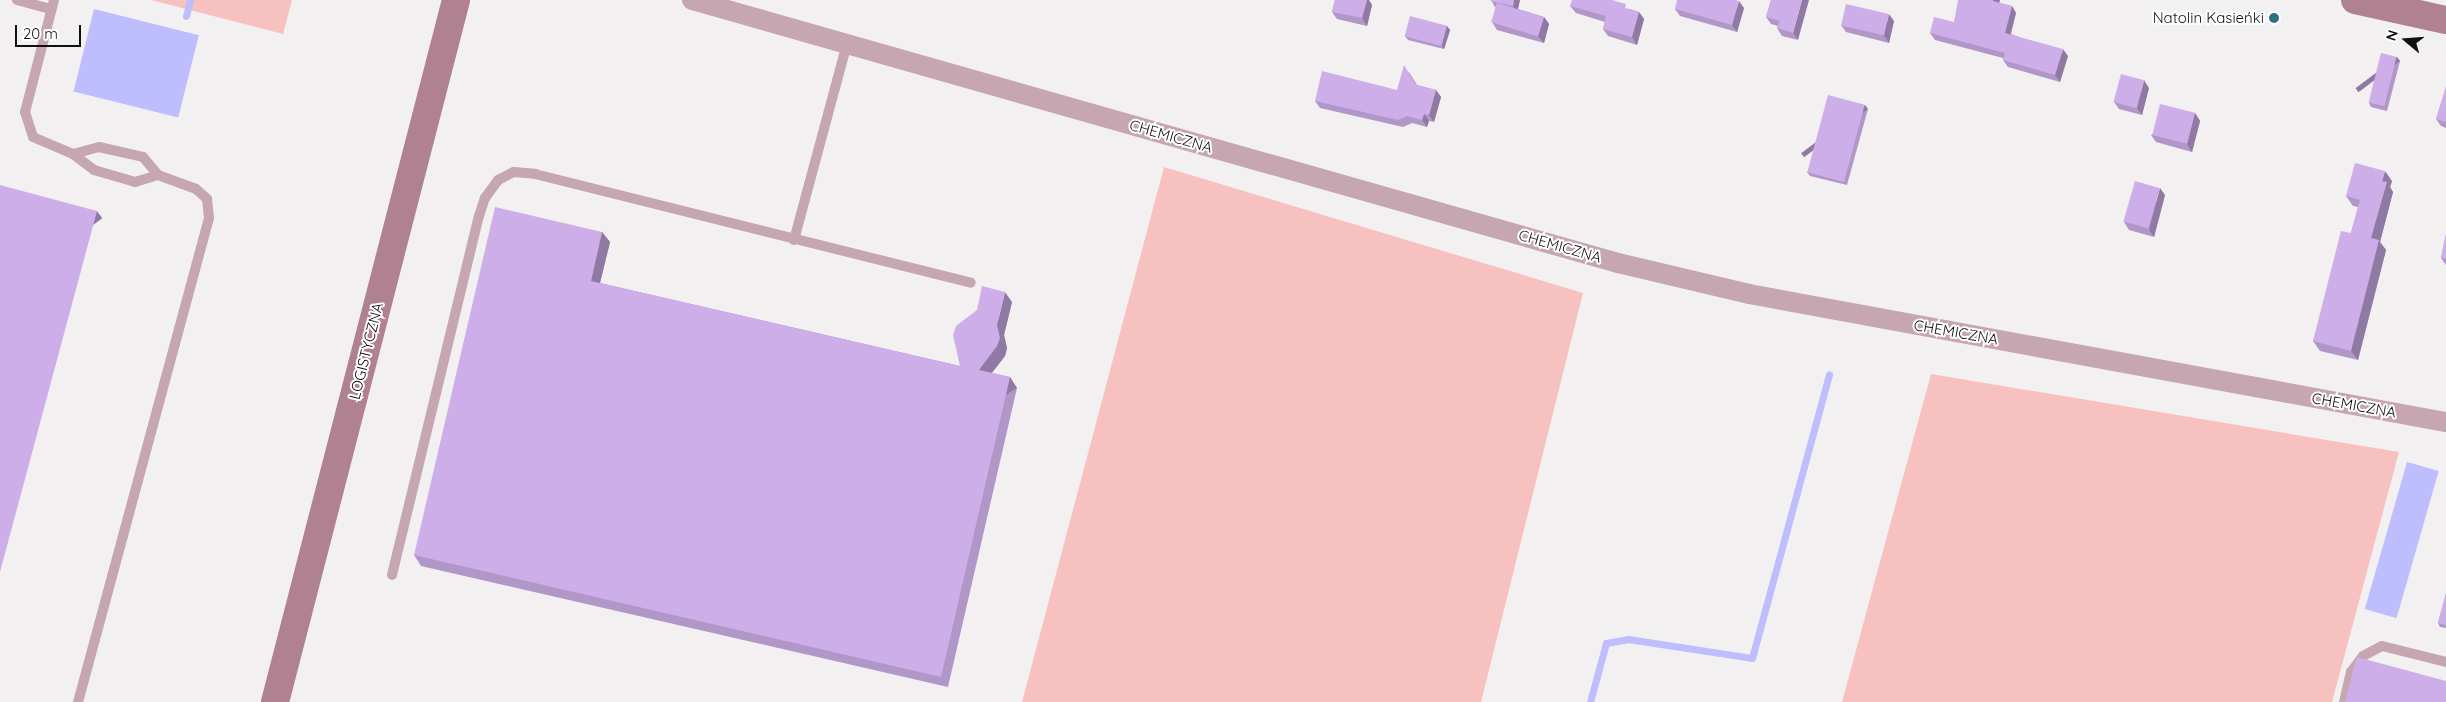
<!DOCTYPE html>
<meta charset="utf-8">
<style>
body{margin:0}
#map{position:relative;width:2446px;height:702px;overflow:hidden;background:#f3f0f2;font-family:Quicksand,sans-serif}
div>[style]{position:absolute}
.green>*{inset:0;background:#f7c1bf}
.water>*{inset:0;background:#bebdfd;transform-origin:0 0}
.stream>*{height:7px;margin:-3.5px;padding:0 3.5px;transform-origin:3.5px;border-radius:3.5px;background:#bebdfd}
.lane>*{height:10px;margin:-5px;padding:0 5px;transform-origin:5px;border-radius:5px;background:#c6a6b0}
.street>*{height:20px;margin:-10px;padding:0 10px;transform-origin:10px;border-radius:10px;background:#c6a6b0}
.secondary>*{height:28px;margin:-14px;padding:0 14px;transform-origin:14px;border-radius:14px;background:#b08191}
.wall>*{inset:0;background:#b196c8}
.shaded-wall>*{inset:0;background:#907aa3;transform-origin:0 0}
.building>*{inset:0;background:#ceaee9;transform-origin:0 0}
.dots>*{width:14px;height:14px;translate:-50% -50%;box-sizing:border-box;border:2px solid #fff;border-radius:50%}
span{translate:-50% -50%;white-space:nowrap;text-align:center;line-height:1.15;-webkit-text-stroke:4px #fff;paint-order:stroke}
.poi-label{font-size:15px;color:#111011}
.right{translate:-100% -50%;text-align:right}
.street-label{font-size:15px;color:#111011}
.north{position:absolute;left:2381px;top:15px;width:50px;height:50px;-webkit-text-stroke:4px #fff;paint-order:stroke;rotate:288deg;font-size:14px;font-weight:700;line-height:20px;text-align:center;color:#111011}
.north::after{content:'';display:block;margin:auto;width:18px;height:22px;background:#111011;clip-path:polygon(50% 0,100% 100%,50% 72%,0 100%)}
.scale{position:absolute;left:15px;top:25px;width:66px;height:22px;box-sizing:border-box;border:2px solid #111011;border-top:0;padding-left:6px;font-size:15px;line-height:18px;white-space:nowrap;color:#111011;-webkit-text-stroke:4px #fff;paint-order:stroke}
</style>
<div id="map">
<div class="green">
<div style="clip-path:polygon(151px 0,292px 0,283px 34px)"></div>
<div style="clip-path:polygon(1164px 167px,1583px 293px,1481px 702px,1022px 702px)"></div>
<div style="clip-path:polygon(1931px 374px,2399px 452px,2332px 702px,1842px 702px)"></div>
</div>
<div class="water">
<div style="left:94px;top:9px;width:108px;height:85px;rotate:14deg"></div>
<div style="left:2407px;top:462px;width:33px;height:153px;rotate:16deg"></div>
</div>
<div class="stream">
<div style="left:186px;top:16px;width:16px;rotate:-76deg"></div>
<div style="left:1590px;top:702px;width:61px;rotate:-74.8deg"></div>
<div style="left:1606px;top:643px;width:22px;rotate:-10deg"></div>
<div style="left:1628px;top:639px;width:125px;rotate:8.7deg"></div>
<div style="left:1752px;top:658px;width:294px;rotate:-74.8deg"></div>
</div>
<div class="lane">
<div style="left:17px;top:0;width:35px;rotate:15deg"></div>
<div style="left:54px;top:0;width:116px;rotate:104.5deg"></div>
<div style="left:25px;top:112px;width:26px;rotate:72deg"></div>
<div style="left:33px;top:137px;width:43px;rotate:23deg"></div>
<div style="left:73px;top:154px;width:26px;rotate:37deg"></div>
<div style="left:94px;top:170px;width:43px;rotate:16.3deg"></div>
<div style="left:135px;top:182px;width:24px;rotate:-17deg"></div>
<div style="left:73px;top:154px;width:27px;rotate:-15deg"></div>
<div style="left:99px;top:147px;width:45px;rotate:12.8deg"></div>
<div style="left:143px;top:157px;width:23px;rotate:50deg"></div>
<div style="left:158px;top:175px;width:40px;rotate:20.2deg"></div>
<div style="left:196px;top:189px;width:15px;rotate:42deg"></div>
<div style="left:207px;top:199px;width:19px;rotate:84deg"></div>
<div style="left:209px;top:218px;width:501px;rotate:105.14deg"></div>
<div style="left:794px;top:240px;width:203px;rotate:-74.9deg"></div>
<div style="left:392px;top:575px;width:369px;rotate:-76.4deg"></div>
<div style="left:479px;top:216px;width:19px;rotate:-72deg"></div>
<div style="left:485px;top:198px;width:22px;rotate:-54deg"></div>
<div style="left:498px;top:180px;width:18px;rotate:-27deg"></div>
<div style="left:514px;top:172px;width:21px;rotate:5deg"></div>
<div style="left:535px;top:174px;width:449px;rotate:14deg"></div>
<div style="left:2344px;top:702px;width:31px;rotate:-77deg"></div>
<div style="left:2351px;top:672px;width:20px;rotate:-53deg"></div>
<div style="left:2363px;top:656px;width:21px;rotate:-28deg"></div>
<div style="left:2382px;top:646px;width:66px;rotate:14deg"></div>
</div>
<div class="street">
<div style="left:692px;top:0;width:963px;rotate:15.86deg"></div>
<div style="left:1618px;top:263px;width:135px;rotate:13.3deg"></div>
<div style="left:1749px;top:294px;width:709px;rotate:10.41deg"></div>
</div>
<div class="secondary">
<div style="left:2355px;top:0;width:93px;rotate:12.4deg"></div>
<div style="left:275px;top:702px;width:725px;rotate:-75.54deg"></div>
</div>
<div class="wall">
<div style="clip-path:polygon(1335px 0,1369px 0,1372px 5px,1367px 26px,1337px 19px,1332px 12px)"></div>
<div style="clip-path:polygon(1491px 0,1520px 0,1518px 9px,1544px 17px,1549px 24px,1544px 43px,1497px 30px,1492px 22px,1496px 7px,1495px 7px)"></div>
<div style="clip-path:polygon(1771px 0,1798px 40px,1782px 36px,1777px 28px,1778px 26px,1771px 24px,1766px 17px)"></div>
<div style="clip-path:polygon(1999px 3px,2012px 6px,2016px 13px,2011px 34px,2068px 56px,2060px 82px,2008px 67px,2003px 60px,2003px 58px,1935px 40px,1930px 33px,1954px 22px)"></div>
<div style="clip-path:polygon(1570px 6px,1630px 9px,1639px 12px,1644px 19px,1637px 45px,1608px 36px,1603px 29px,1605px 22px,1576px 13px)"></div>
<div style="clip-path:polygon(1744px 8px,1737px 32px,1680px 16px,1675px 9px)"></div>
<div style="clip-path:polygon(1894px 21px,1889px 43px,1846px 32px,1841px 25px)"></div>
<div style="clip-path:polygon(1447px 26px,1450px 30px,1444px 49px,1408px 40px,1405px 36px)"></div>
<div style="clip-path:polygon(2397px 57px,2400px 61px,2387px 111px,2371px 107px,2369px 103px)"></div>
<div style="clip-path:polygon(1409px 72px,1417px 85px,1436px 90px,1441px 97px,1434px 122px,1429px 121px,1427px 127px,1412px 123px,1403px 127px,1320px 108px,1315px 101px,1397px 90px)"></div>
<div style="clip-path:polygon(2446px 87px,2446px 128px,2441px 126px,2436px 119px)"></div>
<div style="clip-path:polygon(2149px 88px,2142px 115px,2119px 109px,2114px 102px)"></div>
<div style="clip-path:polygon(1865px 105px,1868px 109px,1847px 185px,1810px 176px,1807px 172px)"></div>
<div style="clip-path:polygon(2195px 113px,2200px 121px,2192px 152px,2156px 142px,2151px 135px)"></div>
<div style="clip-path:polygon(2392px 181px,2390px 187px,2393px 192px,2380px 242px,2386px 250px,2358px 360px,2320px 351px,2313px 341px,2351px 233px,2358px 207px,2353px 206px,2346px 196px)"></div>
<div style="clip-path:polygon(2165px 195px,2154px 237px,2129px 230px,2124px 222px)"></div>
<div style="clip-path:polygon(602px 232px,610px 242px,600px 283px,960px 366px,1012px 302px,1004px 335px,1007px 348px,1005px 356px,992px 373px,1010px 377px,1017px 388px,948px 687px,421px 566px,414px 555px)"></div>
<div style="clip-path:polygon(2446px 234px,2446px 265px,2441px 258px)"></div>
<div style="clip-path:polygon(2446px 593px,2446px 628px,2440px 627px,2438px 623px)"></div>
</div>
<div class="shaded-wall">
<div style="clip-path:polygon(1367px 0,1369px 0,1372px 5px,1367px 26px,1362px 18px)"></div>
<div style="clip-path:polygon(1514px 0,1520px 0,1517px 12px,1513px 6px)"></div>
<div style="clip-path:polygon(1802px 0,1809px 0,1798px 40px,1793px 33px)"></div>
<div style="clip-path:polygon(1993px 0,2000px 0,1998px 8px,1993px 1px)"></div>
<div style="clip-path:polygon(1739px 1px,1744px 8px,1737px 32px,1732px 25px)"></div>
<div style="clip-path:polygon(2012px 6px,2016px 13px,2009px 39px,2005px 33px)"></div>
<div style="clip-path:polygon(1639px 12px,1644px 19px,1637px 45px,1632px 37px)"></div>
<div style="clip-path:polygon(1889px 14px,1894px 21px,1889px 43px,1884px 35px)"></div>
<div style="clip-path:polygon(1544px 17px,1549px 24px,1544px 43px,1538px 36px)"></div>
<div style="clip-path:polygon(1447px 26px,1450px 30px,1444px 49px,1442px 46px)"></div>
<div style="clip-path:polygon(2063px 49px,2068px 56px,2060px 82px,2055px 75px)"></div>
<div style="left:2397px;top:57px;width:5px;height:52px;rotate:53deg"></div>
<div style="clip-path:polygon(2144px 80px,2149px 88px,2142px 115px,2137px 108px)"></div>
<div style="clip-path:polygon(1436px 90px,1441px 97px,1434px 122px,1429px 115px)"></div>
<div style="left:1865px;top:105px;width:5px;height:80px;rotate:53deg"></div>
<div style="clip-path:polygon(2195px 113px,2200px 121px,2192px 152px,2187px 144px)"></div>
<div style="clip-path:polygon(1424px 114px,1429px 121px,1427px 127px,1422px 120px)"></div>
<div style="clip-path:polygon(2385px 171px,2392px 181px,2390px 187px,2393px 192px,2380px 242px,2386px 250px,2358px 360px,2351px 351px,2371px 238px,2382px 181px)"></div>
<div style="clip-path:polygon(2160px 188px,2165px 195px,2154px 237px,2149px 230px)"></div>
<div style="left:97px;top:211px;width:9px;height:374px;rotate:54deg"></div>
<div style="clip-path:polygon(602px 232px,610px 242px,598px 291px,591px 281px)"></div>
<div style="clip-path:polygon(1005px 292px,1012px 302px,1004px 335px,1007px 348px,1005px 356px,986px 380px,979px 370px,997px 325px)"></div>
<div style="left:1010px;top:377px;width:13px;height:308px;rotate:58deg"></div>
</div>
<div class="building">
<div style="clip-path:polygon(1335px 0,1367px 0,1362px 18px,1332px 12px)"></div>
<div style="clip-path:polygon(1491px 0,1514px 0,1513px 6px,1490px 1px)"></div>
<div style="clip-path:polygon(1572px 0,1612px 0,1626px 4px,1625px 8px,1639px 12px,1632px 37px,1603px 29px,1606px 16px,1570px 6px)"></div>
<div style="clip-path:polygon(1677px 0,1736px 0,1739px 1px,1732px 25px,1675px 9px)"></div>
<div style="clip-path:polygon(1771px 0,1802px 0,1793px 33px,1777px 28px,1780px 21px,1766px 17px)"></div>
<div style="clip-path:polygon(1958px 0,1993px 0,1993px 1px,2012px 6px,2005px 33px,2063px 49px,2055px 75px,2003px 60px,2005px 53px,1930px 33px,1934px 17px,1954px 22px)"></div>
<div style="left:1497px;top:3px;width:49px;height:20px;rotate:17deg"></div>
<div style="left:1846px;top:4px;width:44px;height:22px;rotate:13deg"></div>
<div style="left:1410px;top:16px;width:38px;height:21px;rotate:15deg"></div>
<div style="left:2381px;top:53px;width:16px;height:51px;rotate:14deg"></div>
<div style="clip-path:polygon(1404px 65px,1416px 85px,1436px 90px,1429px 115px,1424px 114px,1422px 120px,1407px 116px,1398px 120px,1315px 101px,1322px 71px,1397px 90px)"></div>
<div style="left:2121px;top:74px;width:24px;height:29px;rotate:15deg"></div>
<div style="clip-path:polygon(2446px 87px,2446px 122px,2436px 119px)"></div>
<div style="left:1828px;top:95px;width:38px;height:80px;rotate:15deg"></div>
<div style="left:2160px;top:104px;width:36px;height:32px;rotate:14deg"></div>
<div style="clip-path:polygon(2355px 163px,2385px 171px,2382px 181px,2387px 182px,2371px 238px,2379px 240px,2351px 351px,2313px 341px,2341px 231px,2351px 233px,2360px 200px,2346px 196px)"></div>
<div style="left:2135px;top:181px;width:26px;height:42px;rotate:16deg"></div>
<div style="clip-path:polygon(0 185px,97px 211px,0 572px)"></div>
<div style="clip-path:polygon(495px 207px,602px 232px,591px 281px,960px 366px,953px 335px,956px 326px,977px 310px,982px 286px,1005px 292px,997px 325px,1000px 338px,997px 346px,979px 370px,1010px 377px,941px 677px,414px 555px)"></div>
<div style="clip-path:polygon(2446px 234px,2446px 259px,2441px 258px)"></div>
<div style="clip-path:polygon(2446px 593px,2446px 625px,2438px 623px)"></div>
<div style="clip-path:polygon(2357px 657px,2446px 681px,2446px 702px,2345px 702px)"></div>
</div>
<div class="dots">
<div style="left:2274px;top:18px;background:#2b717f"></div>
</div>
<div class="poi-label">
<span class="right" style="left:2264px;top:18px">Natolin Kasieńki</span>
</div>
<div class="street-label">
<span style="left:1171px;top:136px;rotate:16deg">CHEMICZNA</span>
<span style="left:1560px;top:246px;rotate:16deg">CHEMICZNA</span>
<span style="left:1956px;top:332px;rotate:10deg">CHEMICZNA</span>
<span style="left:366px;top:351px;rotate:-76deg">LOGISTYCZNA</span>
<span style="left:2354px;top:405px;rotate:10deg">CHEMICZNA</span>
</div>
<div class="north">N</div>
<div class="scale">20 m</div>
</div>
